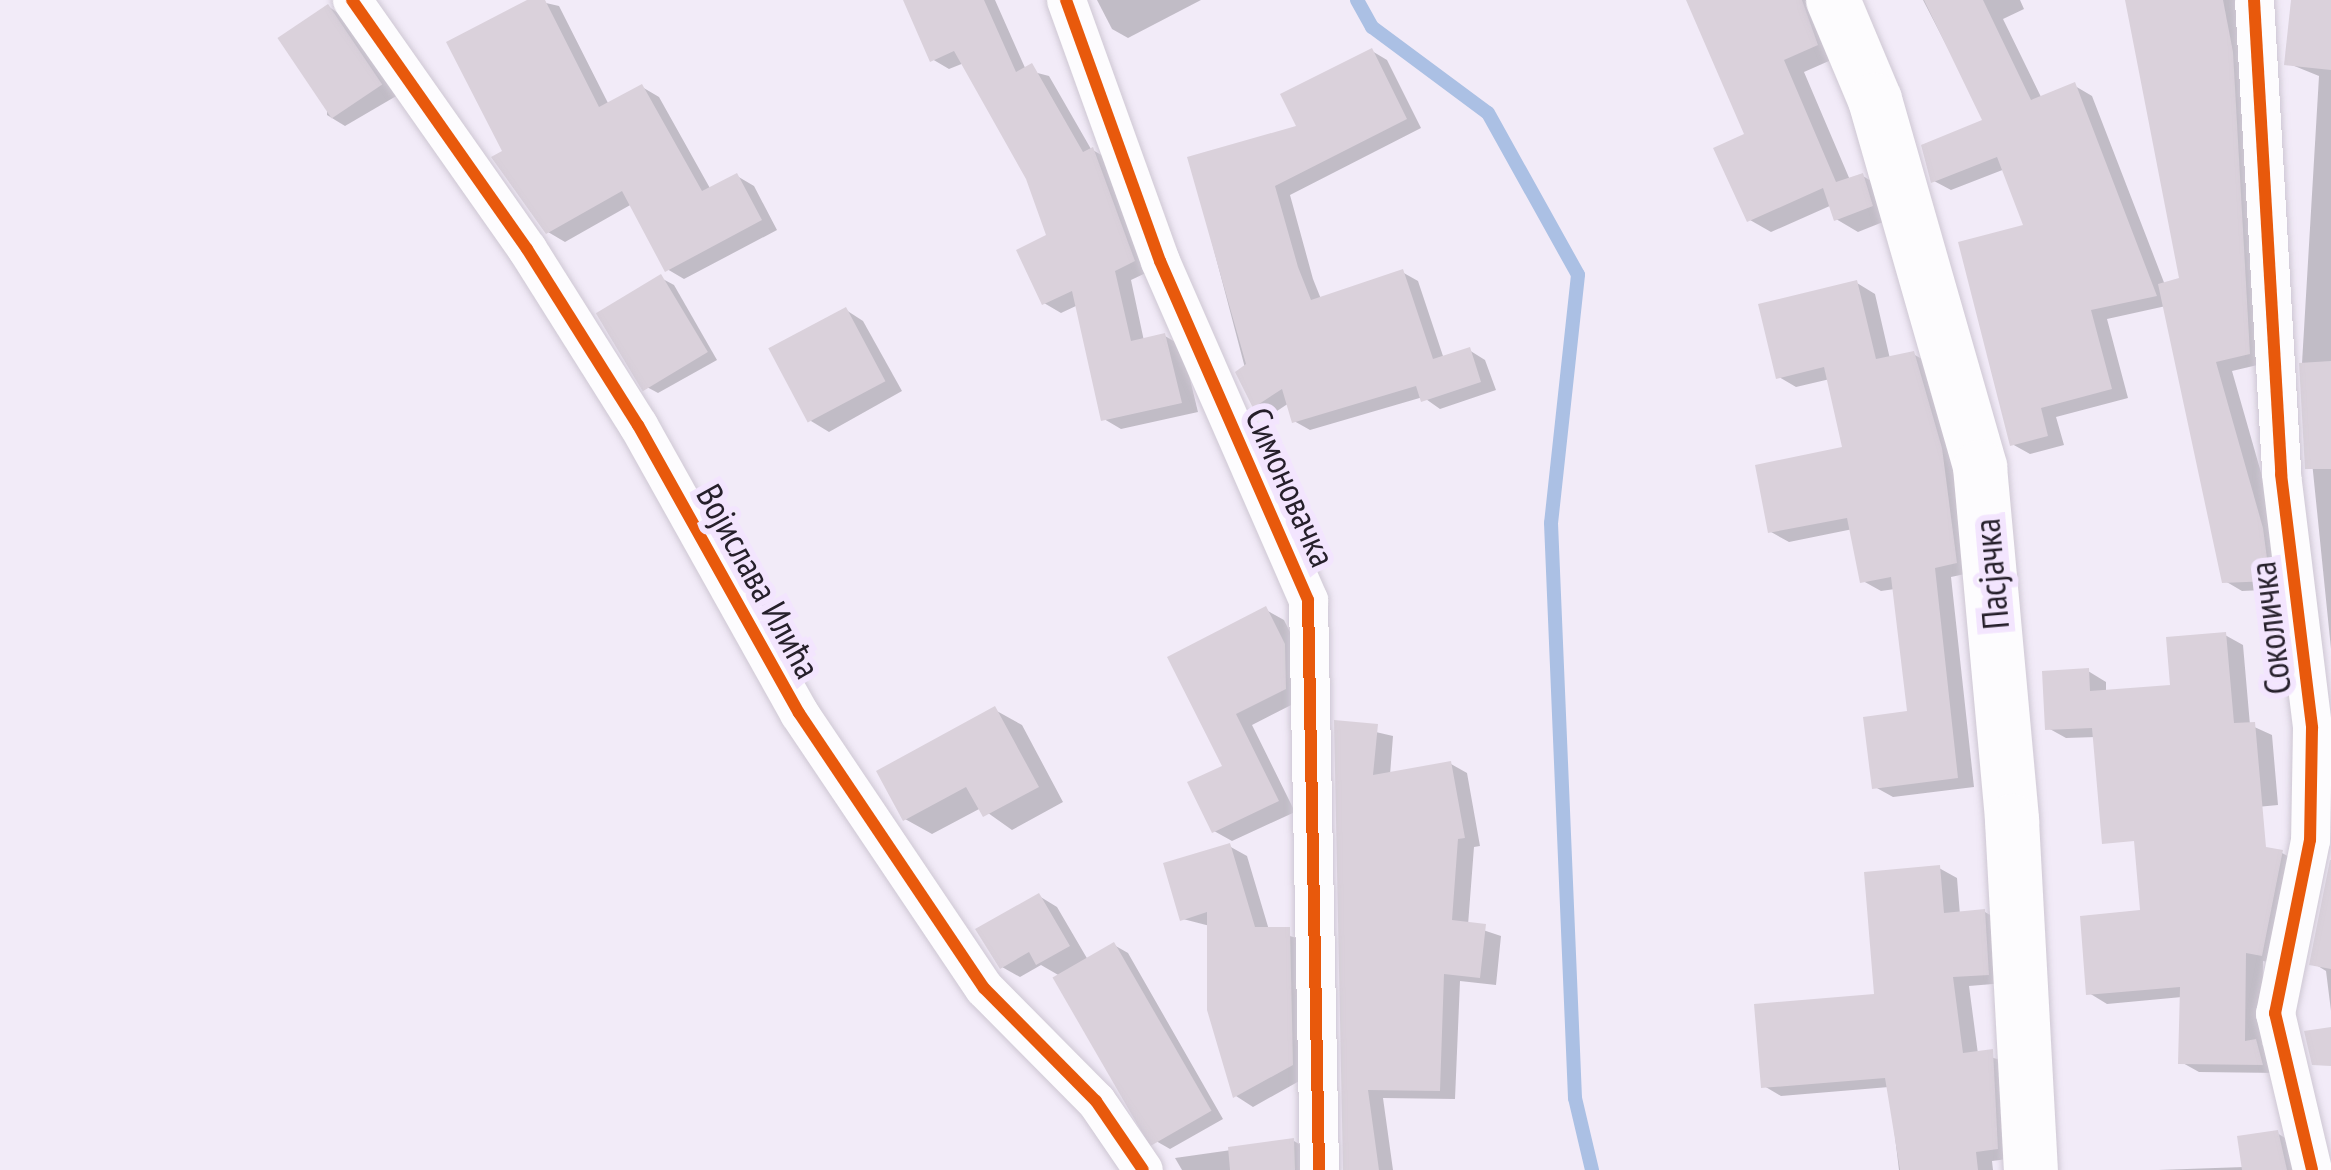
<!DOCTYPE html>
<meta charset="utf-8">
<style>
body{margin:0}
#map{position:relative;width:2331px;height:1170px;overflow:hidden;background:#f2ebf8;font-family:"PT Sans Narrow",sans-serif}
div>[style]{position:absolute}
.shadow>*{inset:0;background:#0003}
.stream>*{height:14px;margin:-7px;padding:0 7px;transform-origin:7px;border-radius:7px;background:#abc0e4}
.building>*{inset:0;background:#dad1db;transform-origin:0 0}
.roads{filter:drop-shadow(0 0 3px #cec7d3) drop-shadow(0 0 3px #cec7d3)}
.street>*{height:39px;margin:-19.5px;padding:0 19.5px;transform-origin:19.5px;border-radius:19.5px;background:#fdfcfe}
.secondary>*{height:54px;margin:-27px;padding:0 27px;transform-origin:27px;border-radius:27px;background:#fdfcfe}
.cycleway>*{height:12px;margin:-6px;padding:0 6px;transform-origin:6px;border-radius:6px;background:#e8590c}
span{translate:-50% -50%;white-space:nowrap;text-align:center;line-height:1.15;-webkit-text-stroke:12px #f3e5fe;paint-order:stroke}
.street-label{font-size:36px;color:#26202b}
</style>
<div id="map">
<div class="shadow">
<div style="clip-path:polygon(533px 0,559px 6px,609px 105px,642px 87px,659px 97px,711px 190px,737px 176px,754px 186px,777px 230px,684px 279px,667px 269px,632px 204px,565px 242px,548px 232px,506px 152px)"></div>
<div style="clip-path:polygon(906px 0,995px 0,1026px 70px,1049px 76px,1091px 149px,1110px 160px,1150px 271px,1131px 280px,1144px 341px,1165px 336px,1182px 346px,1198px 412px,1121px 429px,1104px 419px,1078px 305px,1061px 313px,1044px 303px,1050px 237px,1028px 177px,964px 63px,949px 69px,932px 59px)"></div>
<div style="clip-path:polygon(1097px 0,1201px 0,1128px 38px,1112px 29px)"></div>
<div style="clip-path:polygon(1714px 0,1821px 0,1838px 57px,1804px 72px,1850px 180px,1863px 176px,1884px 189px,1893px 218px,1858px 232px,1836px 219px,1832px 205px,1771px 232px,1750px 220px,1748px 136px)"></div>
<div style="clip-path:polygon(1923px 0,2020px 0,2024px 9px,2003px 19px,2042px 99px,2075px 86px,2092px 96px,2165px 285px,2182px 280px,2142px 0,2237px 0,2266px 363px,2232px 371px,2280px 539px,2286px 589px,2242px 591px,2225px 581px,2166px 306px,2107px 319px,2128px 398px,2056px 417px,2064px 445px,2030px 454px,2012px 444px,2027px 228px,2005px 169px,1951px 190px,1934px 181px,1986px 122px)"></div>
<div style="clip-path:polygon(2295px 0,2331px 3px,2331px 649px,2302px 363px,2319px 76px,2287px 63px)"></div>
<div style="clip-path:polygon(329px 7px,346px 18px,398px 95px,345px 126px,327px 115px)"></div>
<div style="clip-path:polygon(1372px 51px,1387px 60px,1421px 128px,1290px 195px,1313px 279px,1321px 299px,1402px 272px,1418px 281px,1444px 359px,1469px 350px,1485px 360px,1496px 390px,1440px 409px,1423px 397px,1310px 430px,1294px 421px,1289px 403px,1271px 415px,1255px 406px,1190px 159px,1300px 128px)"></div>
<div style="clip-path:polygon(661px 278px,674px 285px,717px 360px,658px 393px,645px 386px)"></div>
<div style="clip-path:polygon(1857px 283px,1875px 294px,1890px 359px,1913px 354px,1931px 364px,1974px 572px,1951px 577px,1974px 787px,1893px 797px,1875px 787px,1910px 713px,1895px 589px,1881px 591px,1863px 581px,1853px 529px,1789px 542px,1771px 532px,1845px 449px,1830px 379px,1796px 387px,1779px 377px)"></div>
<div style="clip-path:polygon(846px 310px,863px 321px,902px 391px,829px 432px,811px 421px)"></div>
<div style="clip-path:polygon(1266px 610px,1284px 620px,1302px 656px,1303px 699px,1252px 725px,1295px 812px,1232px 841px,1214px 831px,1226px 767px,1171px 659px)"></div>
<div style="clip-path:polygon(2225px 635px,2243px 645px,2250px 725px,2272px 735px,2278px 805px,2120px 820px,2096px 737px,2066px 738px,2048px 728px,2088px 671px,2106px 682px,2106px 693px,2174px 688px)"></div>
<div style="clip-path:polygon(995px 710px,1022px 725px,1063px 802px,1012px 830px,981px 808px,932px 834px,905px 819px)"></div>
<div style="clip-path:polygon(1337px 723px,1393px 736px,1390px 775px,1451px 764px,1467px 773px,1480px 846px,1474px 847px,1468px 925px,1501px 936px,1496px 985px,1460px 981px,1455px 1099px,1383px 1098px,1393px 1170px,1344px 1170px)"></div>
<div style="clip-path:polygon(1229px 846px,1247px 856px,1269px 930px,1307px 941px,1310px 1075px,1253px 1107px,1236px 1096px,1210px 1010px,1210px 926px,1183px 919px)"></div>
<div style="clip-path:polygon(2282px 853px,2300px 863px,2280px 964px,2263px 961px,2262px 1045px,2274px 1052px,2279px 1073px,2199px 1072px,2181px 1062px,2182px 997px,2107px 1004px,2089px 993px,2144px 913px)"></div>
<div style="clip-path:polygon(1939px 868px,1957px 878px,1960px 915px,1985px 912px,2002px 922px,2005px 983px,1969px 986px,1978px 1054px,2009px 1062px,2015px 1158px,1992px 1161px,1993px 1170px,1899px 1170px,1889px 1087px,1781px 1096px,1764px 1086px,1877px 996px)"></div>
<div style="clip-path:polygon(1039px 896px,1057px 907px,1088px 960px,1114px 945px,1128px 953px,1223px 1119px,1170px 1149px,1156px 1141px,1060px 976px,1041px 965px,1020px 977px,1002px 967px)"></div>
<div style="clip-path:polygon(2331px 925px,2331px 1011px,2326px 971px,2313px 963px)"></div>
<div style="clip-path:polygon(2277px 1133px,2295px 1144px,2303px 1170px,2158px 1170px,2244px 1167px)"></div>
<div style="clip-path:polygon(1294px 1141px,1309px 1150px,1311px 1170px,1182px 1170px,1175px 1158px)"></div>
</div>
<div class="stream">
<div style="left:1357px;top:0;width:31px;rotate:61deg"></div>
<div style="left:1372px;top:27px;width:144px;rotate:36.6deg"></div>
<div style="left:1488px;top:113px;width:185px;rotate:60.9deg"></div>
<div style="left:1578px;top:275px;width:249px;rotate:96.2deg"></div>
<div style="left:1551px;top:523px;width:576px;rotate:87.61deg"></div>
<div style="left:1575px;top:1098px;width:74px;rotate:76.7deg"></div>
</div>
<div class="building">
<div style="clip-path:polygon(527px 0,545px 0,599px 107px,642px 84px,702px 191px,737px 173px,762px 220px,665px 272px,622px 191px,546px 234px,491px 157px,502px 151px,446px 42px)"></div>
<div style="clip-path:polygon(903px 0,984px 0,1016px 72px,1032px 63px,1083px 152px,1093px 147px,1135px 261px,1115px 271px,1131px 341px,1165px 333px,1182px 403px,1101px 421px,1072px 291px,1042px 305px,1016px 250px,1046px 235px,1026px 179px,954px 51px,930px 62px)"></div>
<div style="clip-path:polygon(1686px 0,1802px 0,1818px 45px,1784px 60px,1836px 182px,1863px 173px,1873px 206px,1834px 221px,1823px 188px,1747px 222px,1713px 148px,1744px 134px)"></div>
<div style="clip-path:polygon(1924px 0,1983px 0,2031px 100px,2075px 82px,2157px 296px,2091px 310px,2112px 389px,2041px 408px,2048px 436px,2010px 446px,1958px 242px,2023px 225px,1997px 157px,1931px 183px,1921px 145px,1982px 120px)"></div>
<div style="clip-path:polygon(2125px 0,2223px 0,2233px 52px,2250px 354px,2216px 362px,2263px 528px,2270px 581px,2222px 583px,2158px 284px,2179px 278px)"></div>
<div style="clip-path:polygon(2291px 0,2331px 0,2331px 70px,2284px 65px)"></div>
<div style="left:328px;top:4px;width:97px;height:61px;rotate:56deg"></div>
<div style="clip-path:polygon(1372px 48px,1407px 119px,1275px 186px,1298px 267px,1311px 300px,1403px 269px,1433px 359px,1470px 347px,1481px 382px,1421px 402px,1416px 386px,1292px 423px,1282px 389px,1253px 408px,1235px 372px,1246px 364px,1187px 157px,1296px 126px,1280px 94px)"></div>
<div style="left:661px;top:274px;width:91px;height:76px;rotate:59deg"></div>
<div style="clip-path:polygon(1857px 280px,1876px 359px,1914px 351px,1942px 448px,1957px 563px,1935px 568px,1958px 778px,1872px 789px,1863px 717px,1907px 711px,1891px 577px,1860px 583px,1847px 518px,1768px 533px,1755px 465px,1842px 447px,1824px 367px,1776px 379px,1758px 304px)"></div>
<div style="left:846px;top:307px;width:84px;height:88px;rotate:62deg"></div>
<div style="clip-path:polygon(2331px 361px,2331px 469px,2305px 469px,2299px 363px)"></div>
<div style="clip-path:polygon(1266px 606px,1285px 644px,1286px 689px,1236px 714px,1279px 801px,1212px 833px,1187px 782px,1222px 766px,1167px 657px)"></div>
<div style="clip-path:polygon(2226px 632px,2234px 723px,2255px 722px,2266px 847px,2283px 850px,2262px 956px,2246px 953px,2245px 1041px,2256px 1039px,2263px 1065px,2178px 1064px,2180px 987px,2086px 995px,2080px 916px,2140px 910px,2134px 841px,2102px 844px,2092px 728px,2045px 730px,2042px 671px,2089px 668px,2090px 691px,2170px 685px,2166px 637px)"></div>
<div style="clip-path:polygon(995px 706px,1039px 787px,983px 817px,966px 787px,903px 821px,876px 771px)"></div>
<div style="clip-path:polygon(1334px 720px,1378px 724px,1373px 775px,1451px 761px,1465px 838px,1458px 839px,1452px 920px,1486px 924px,1480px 978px,1444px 974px,1440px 1091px,1368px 1090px,1379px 1170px,1343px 1170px)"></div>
<div style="clip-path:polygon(1230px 843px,1255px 927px,1290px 927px,1293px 1065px,1233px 1098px,1207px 1010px,1207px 912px,1180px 921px,1163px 863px)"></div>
<div style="clip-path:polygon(2330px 860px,2331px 860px,2331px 969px,2309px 965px)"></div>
<div style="clip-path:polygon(1940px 865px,1944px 913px,1985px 909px,1989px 975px,1953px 977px,1963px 1053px,1993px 1049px,1998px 1149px,1976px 1152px,1978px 1170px,1900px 1170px,1885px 1078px,1761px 1088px,1754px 1004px,1874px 994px,1864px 872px)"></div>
<div style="clip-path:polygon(1039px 893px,1070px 946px,1036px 965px,1029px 952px,1000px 969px,975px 929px)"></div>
<div style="left:1114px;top:942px;width:195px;height:71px;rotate:60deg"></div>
<div style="clip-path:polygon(2331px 1027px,2331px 1066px,2312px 1065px,2304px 1031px)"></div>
<div style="clip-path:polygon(2278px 1130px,2287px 1170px,2242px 1170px,2237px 1136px)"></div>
<div style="clip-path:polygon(1294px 1138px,1295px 1170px,1230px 1170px,1228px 1147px)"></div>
</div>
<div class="roads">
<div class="street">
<div style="left:352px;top:0;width:304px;rotate:54.9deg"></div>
<div style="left:527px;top:249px;width:208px;rotate:57.8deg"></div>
<div style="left:638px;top:425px;width:330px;rotate:60.8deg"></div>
<div style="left:799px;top:713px;width:331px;rotate:56.1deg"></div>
<div style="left:984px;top:988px;width:159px;rotate:45.3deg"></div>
<div style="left:1096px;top:1101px;width:83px;rotate:55.7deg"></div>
<div style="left:1066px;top:0;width:277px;rotate:70.2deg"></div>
<div style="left:1160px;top:261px;width:370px;rotate:66.4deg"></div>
<div style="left:1308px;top:600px;width:570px;rotate:88.89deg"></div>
<div style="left:2254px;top:0;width:475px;rotate:86.7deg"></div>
<div style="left:2281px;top:474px;width:256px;rotate:83deg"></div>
<div style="left:2312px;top:728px;width:112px;rotate:91deg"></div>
<div style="left:2310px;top:840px;width:177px;rotate:101.4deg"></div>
<div style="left:2275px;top:1013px;width:161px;rotate:76.7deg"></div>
</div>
<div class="secondary">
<div style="left:1833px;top:0;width:108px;rotate:67.2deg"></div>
<div style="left:1875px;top:100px;width:382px;rotate:74deg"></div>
<div style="left:1980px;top:467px;width:355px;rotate:84.8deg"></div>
<div style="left:2012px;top:821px;width:350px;rotate:86.9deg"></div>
</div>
</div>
<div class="cycleway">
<div style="left:352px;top:0;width:304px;rotate:54.9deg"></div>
<div style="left:527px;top:249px;width:208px;rotate:57.8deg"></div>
<div style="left:638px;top:425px;width:330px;rotate:60.8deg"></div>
<div style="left:799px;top:713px;width:331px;rotate:56.1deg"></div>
<div style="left:984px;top:988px;width:159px;rotate:45.3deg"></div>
<div style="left:1096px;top:1101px;width:83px;rotate:55.7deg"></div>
<div style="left:1066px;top:0;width:277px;rotate:70.2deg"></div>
<div style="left:1160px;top:261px;width:370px;rotate:66.4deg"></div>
<div style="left:1308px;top:600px;width:570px;rotate:88.89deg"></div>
<div style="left:2254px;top:0;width:475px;rotate:86.7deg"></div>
<div style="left:2281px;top:474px;width:256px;rotate:83deg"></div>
<div style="left:2312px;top:728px;width:112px;rotate:91deg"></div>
<div style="left:2310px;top:840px;width:177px;rotate:101.4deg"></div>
<div style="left:2275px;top:1013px;width:161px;rotate:76.7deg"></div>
</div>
<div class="street-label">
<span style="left:1291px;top:487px;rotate:66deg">Симоновачка</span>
<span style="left:1991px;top:574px;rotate:-95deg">Пасјачка</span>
<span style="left:759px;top:581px;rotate:61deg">Војислава Илића</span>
<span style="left:2270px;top:628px;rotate:-97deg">Соколичка</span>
</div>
</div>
